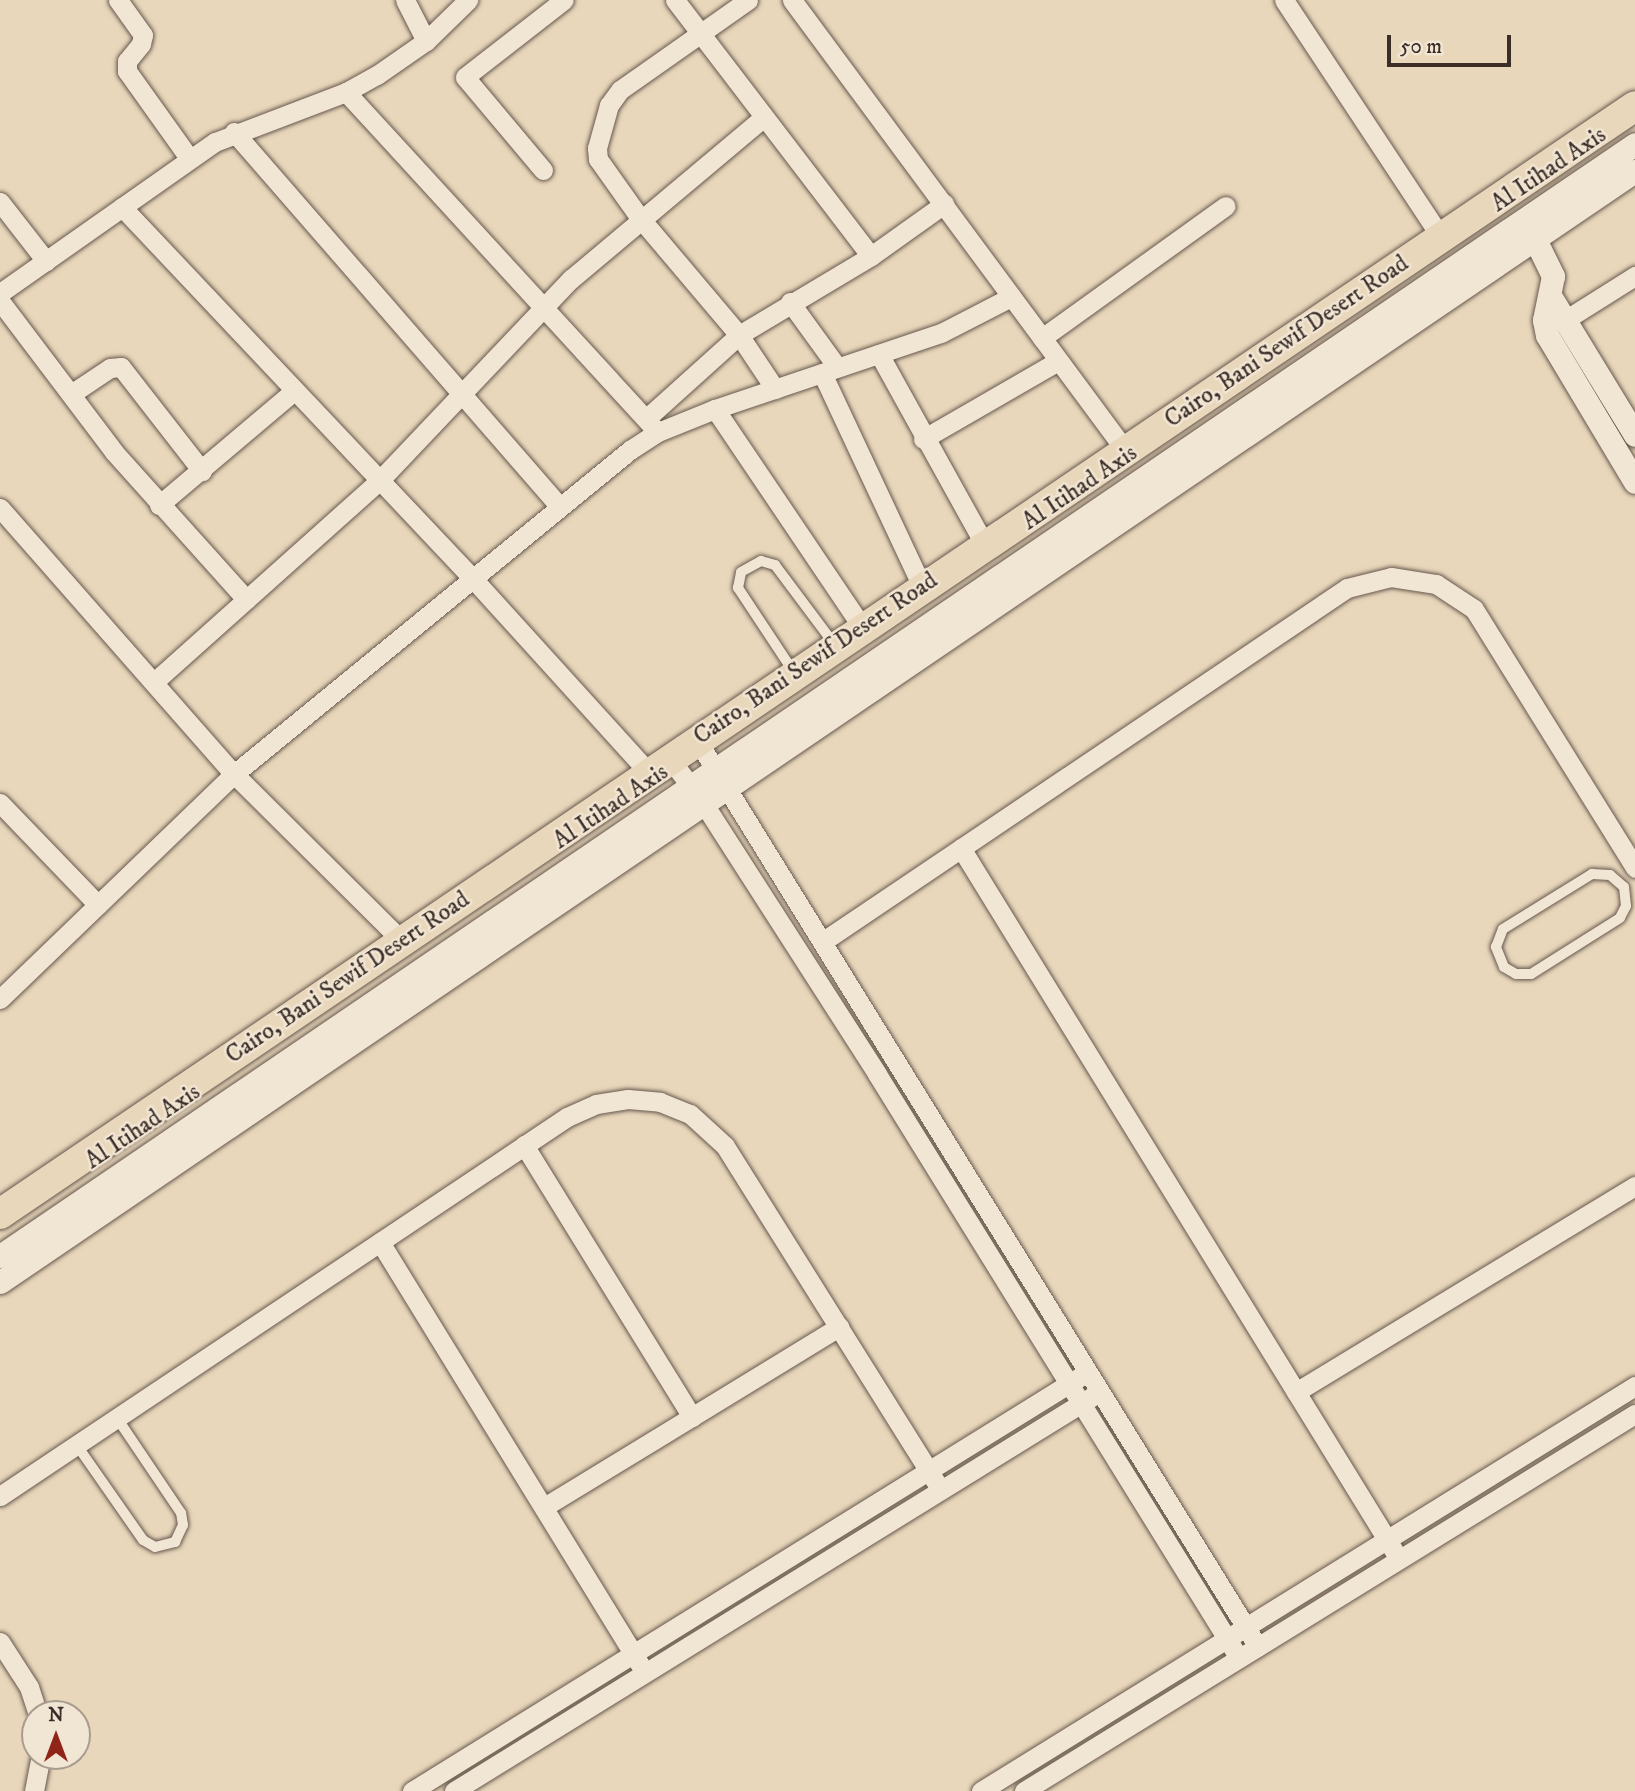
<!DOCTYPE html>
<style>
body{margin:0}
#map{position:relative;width:1635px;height:1791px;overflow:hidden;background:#e9d7bb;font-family:"IM FELL DW Pica",serif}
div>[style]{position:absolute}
.roads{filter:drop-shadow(0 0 2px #66584e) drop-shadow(0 0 2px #66584e)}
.service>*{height:10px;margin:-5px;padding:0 5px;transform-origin:5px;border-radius:5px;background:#f1e5d3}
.minor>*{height:19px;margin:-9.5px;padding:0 9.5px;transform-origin:9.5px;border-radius:9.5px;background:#f1e5d3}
.tertiary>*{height:23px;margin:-11.5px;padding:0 11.5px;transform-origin:11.5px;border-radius:11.5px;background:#f1e5d3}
.primary>*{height:30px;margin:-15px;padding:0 15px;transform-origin:15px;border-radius:15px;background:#e9d7bb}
span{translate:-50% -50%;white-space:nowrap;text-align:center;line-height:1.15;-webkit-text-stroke:5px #f1e5d3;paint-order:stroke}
.street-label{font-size:24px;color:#3b2e29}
.north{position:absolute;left:21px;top:1700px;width:70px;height:70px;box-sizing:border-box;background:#f1e5d3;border:2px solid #a89c8f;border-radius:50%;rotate:0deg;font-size:19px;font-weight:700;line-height:28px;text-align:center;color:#3b2e29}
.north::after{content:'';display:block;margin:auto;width:24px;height:32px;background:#8f2418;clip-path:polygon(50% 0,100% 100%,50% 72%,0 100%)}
.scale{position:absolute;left:1387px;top:35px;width:124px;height:32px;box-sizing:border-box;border:4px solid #3b2e29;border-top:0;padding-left:9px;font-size:21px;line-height:24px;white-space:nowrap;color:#3b2e29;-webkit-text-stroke:5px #f1e5d3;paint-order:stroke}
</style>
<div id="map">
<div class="roads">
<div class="service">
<div style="left:793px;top:671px;width:100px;rotate:-123.5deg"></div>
<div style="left:738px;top:588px;width:16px;rotate:-79deg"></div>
<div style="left:741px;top:572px;width:23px;rotate:-29deg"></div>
<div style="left:761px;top:561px;width:15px;rotate:16deg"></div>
<div style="left:775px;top:565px;width:99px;rotate:53.2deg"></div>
<div style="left:1592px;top:874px;width:18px;rotate:3deg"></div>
<div style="left:1610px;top:875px;width:18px;rotate:41deg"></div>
<div style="left:1624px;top:887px;width:19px;rotate:84deg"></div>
<div style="left:1626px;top:906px;width:13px;rotate:117deg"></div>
<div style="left:1620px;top:918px;width:105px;rotate:147.8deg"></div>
<div style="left:1531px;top:974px;width:15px;rotate:180deg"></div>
<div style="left:1516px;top:974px;width:14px;rotate:-150deg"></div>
<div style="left:1504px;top:967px;width:22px;rotate:-112deg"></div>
<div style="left:1496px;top:947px;width:19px;rotate:-69deg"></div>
<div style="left:1503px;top:929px;width:105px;rotate:-31.7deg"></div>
<div style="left:76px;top:1444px;width:117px;rotate:55.1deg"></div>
<div style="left:143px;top:1540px;width:14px;rotate:30deg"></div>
<div style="left:155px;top:1547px;width:21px;rotate:-14deg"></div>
<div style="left:175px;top:1542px;width:19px;rotate:-65deg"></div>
<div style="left:183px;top:1525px;width:12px;rotate:-99deg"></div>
<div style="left:181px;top:1513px;width:115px;rotate:-124deg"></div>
</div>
<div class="minor">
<div style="left:118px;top:0;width:43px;rotate:54.5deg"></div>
<div style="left:143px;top:35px;width:9px;rotate:103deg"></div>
<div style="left:141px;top:44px;width:22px;rotate:129deg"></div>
<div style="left:127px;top:61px;width:10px;rotate:90deg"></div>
<div style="left:127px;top:71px;width:107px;rotate:54.5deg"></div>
<div style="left:405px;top:0;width:46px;rotate:62.9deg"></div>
<div style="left:675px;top:0;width:322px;rotate:52.6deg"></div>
<div style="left:748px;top:0;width:156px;rotate:144.9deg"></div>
<div style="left:620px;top:90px;width:19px;rotate:126deg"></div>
<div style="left:609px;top:105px;width:45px;rotate:105.6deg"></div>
<div style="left:597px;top:148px;width:11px;rotate:85deg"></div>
<div style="left:598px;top:159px;width:72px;rotate:54.6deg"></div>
<div style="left:640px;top:218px;width:153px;rotate:49.8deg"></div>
<div style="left:739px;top:335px;width:65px;rotate:56.3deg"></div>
<div style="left:792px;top:0;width:560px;rotate:53.5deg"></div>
<div style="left:1284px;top:0;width:284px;rotate:56.5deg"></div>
<div style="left:346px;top:92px;width:461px;rotate:47.5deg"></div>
<div style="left:234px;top:132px;width:494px;rotate:49deg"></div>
<div style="left:543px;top:170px;width:121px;rotate:-130deg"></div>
<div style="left:465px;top:77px;width:125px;rotate:-37.9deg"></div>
<div style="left:0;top:202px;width:75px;rotate:52.1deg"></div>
<div style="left:122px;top:207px;width:514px;rotate:46.65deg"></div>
<div style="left:475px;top:581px;width:259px;rotate:47.8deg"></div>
<div style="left:0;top:293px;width:263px;rotate:-35.1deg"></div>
<div style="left:215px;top:142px;width:140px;rotate:-20.9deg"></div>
<div style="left:346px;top:92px;width:35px;rotate:-29deg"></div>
<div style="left:377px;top:75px;width:60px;rotate:-34.8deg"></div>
<div style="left:426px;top:41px;width:59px;rotate:-44.3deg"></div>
<div style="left:0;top:301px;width:189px;rotate:52.9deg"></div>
<div style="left:114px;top:452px;width:198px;rotate:48.1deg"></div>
<div style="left:790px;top:302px;width:80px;rotate:54.1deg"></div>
<div style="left:1565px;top:320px;width:83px;rotate:-32.2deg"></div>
<div style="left:1042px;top:338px;width:226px;rotate:-35.7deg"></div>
<div style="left:879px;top:354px;width:218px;rotate:61deg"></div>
<div style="left:822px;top:373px;width:235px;rotate:64.9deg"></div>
<div style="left:71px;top:394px;width:47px;rotate:-33.7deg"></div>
<div style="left:110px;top:368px;width:11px;rotate:-5deg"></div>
<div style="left:121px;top:367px;width:132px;rotate:52.1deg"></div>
<div style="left:715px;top:409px;width:263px;rotate:56deg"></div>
<div style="left:648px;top:417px;width:122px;rotate:-42deg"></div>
<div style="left:739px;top:335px;width:154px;rotate:-30.9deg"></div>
<div style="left:871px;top:256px;width:90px;rotate:-35.5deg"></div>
<div style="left:923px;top:439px;width:156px;rotate:-30deg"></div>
<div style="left:159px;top:505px;width:177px;rotate:-40.2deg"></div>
<div style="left:0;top:508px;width:354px;rotate:48.7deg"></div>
<div style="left:234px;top:774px;width:237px;rotate:44.8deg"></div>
<div style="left:154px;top:682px;width:302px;rotate:-41.8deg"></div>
<div style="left:379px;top:481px;width:279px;rotate:-46.5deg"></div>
<div style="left:571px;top:279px;width:251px;rotate:-40deg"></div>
<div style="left:697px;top:740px;width:1066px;rotate:58.26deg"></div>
<div style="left:670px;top:759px;width:53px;rotate:52.7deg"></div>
<div style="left:702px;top:801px;width:324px;rotate:57.3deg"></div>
<div style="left:877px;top:1074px;width:687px;rotate:58.21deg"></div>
<div style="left:0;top:803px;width:141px;rotate:46.1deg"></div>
<div style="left:961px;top:848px;width:835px;rotate:58.37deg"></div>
<div style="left:822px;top:942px;width:633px;rotate:-33.99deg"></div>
<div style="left:1347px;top:588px;width:45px;rotate:-14deg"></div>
<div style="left:1391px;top:577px;width:46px;rotate:8.8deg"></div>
<div style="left:1436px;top:584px;width:45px;rotate:33.3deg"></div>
<div style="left:1474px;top:609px;width:305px;rotate:58.1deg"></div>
<div style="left:0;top:999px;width:325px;rotate:-43.9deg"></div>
<div style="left:234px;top:774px;width:512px;rotate:-39.29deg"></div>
<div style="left:630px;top:450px;width:33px;rotate:-33deg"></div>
<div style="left:658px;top:432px;width:61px;rotate:-22deg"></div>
<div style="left:715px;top:409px;width:238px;rotate:-18.6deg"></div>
<div style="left:941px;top:333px;width:79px;rotate:-27.2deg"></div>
<div style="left:524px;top:1145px;width:320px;rotate:58.3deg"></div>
<div style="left:380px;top:1242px;width:496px;rotate:58.4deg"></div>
<div style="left:1296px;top:1392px;width:397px;rotate:-31.3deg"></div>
<div style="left:0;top:1496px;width:682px;rotate:-33.76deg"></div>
<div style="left:567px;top:1117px;width:32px;rotate:-24deg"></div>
<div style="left:596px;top:1104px;width:32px;rotate:-9deg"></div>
<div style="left:628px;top:1099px;width:32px;rotate:5deg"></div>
<div style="left:660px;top:1102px;width:32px;rotate:22deg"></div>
<div style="left:690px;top:1114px;width:47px;rotate:42.4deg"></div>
<div style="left:725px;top:1146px;width:406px;rotate:57.9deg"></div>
<div style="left:544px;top:1507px;width:346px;rotate:-31.4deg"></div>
<div style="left:0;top:1642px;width:54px;rotate:57.2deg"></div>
<div style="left:29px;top:1687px;width:28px;rotate:72deg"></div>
<div style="left:34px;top:1791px;width:36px;rotate:-79deg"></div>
<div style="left:412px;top:1791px;width:784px;rotate:-31.8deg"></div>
<div style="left:454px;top:1791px;width:751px;rotate:-31.72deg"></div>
<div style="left:981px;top:1791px;width:769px;rotate:-31.77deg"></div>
<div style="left:1024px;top:1791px;width:718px;rotate:-31.68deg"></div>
</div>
<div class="tertiary">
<div style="left:1529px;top:227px;width:55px;rotate:63.9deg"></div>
<div style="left:1553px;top:276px;width:45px;rotate:101.6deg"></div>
<div style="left:1544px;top:320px;width:15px;rotate:79deg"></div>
<div style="left:1547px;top:335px;width:171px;rotate:59.1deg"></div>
<div style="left:1552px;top:299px;width:159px;rotate:58.6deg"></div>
<div style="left:0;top:1256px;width:1977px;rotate:-34.22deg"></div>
<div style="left:0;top:1282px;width:1977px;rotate:-34.2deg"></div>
</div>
<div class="primary">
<div style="left:0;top:1214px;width:1975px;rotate:-34.12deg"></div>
</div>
</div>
<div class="street-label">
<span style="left:1549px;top:170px;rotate:-34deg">Al Itihad Axis</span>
<span style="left:1287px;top:342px;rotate:-34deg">Cairo, Bani Sewif Desert Road</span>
<span style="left:1080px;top:488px;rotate:-34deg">Al Itihad Axis</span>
<span style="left:816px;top:659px;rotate:-34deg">Cairo, Bani Sewif Desert Road</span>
<span style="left:611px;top:807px;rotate:-34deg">Al Itihad Axis</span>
<span style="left:348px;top:978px;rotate:-34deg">Cairo, Bani Sewif Desert Road</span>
<span style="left:143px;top:1127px;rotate:-34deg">Al Itihad Axis</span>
</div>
<div class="north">N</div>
<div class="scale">50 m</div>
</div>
